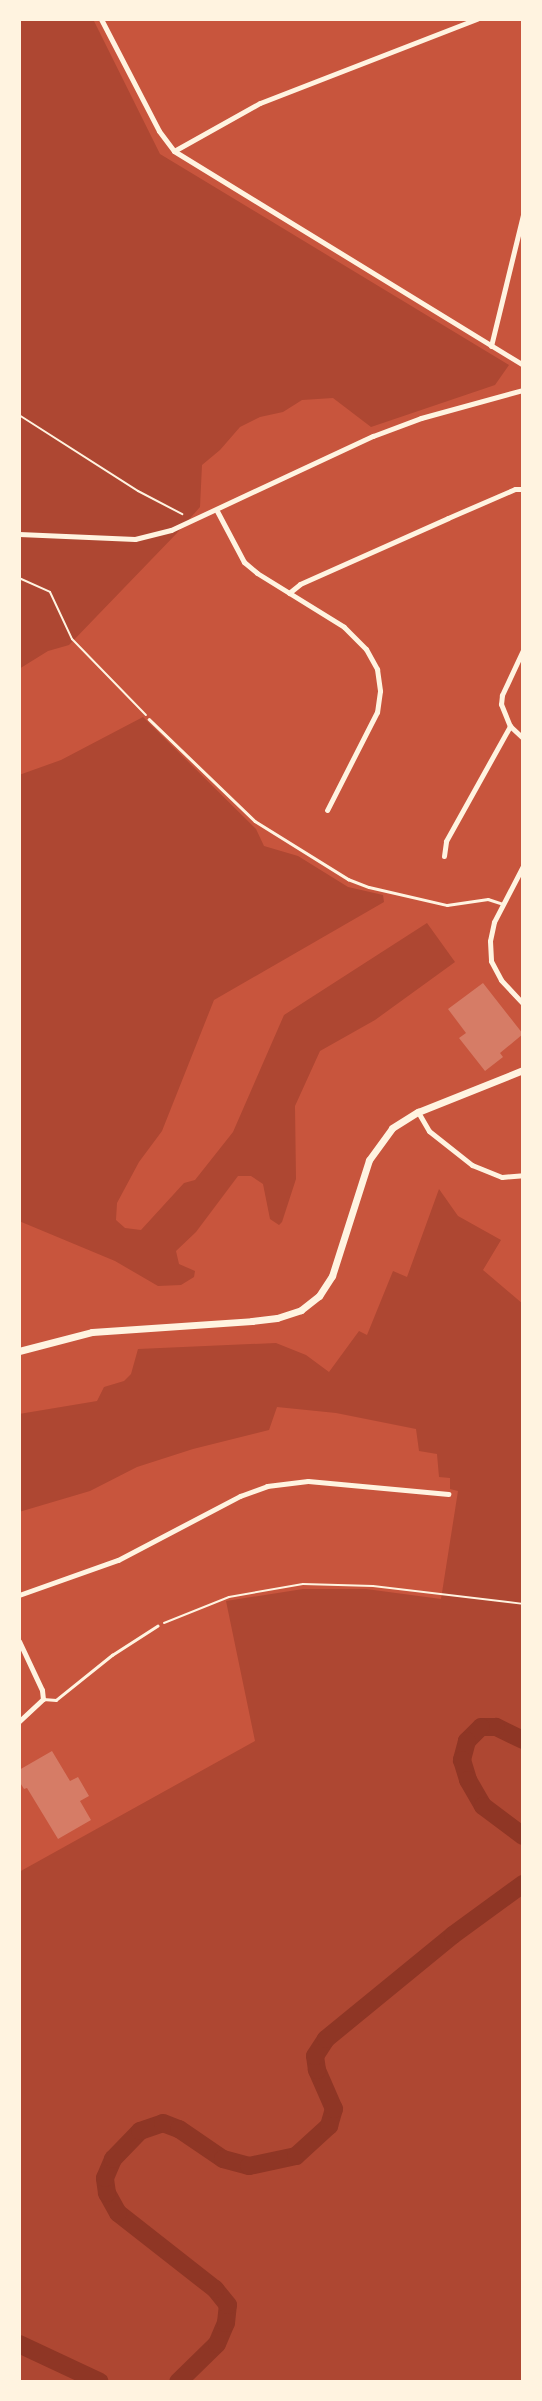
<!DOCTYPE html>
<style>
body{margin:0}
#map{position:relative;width:542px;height:2401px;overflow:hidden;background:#c8553d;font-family:Helvetica,sans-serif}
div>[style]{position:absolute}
.green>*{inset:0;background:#ae4732}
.river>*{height:18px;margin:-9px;padding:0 9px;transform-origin:9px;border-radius:9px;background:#8f3625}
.building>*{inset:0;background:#d67c66}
.path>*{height:2px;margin:-1px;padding:0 1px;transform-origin:1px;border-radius:1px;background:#fff3e0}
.service>*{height:2.5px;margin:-1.25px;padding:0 1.25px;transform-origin:1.25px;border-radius:1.25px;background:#fff3e0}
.minor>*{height:5px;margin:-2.5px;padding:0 2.5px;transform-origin:2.5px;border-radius:2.5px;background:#fff3e0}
.secondary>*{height:7px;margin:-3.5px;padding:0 3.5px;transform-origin:3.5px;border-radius:3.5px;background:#fff3e0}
span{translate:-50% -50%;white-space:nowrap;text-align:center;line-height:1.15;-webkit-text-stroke:5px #fff3e0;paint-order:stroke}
.frame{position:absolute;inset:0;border:21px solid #fff3e0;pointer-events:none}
</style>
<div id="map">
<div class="green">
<div style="clip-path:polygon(19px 19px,93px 19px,160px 154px,509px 365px,495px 385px,371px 427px,333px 398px,302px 400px,283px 412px,260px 417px,240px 427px,220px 450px,202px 465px,200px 507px,177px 533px,69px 645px,48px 651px,19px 669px)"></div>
<div style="clip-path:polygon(143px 717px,256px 829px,264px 846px,298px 856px,348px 887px,383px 895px,384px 902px,214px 1000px,162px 1131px,139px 1162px,117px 1203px,116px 1220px,125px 1228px,141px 1230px,184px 1183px,195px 1180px,233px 1132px,284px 1015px,427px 923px,455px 962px,375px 1020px,320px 1051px,295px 1106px,296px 1179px,282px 1222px,279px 1225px,270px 1219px,263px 1184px,251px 1176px,238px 1176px,196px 1232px,176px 1251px,179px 1264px,195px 1271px,194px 1277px,181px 1285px,158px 1286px,115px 1261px,19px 1221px,19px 775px,61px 760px)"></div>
<div style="clip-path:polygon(439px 1189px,458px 1216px,501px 1240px,483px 1270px,523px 1304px,523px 2382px,19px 2382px,19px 1872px,255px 1741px,226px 1601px,303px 1589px,366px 1589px,441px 1599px,458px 1491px,450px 1489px,450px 1478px,439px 1477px,437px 1454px,419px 1451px,416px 1429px,336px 1413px,277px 1407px,269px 1430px,193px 1449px,137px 1467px,90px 1491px,19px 1512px,19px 1414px,97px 1401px,104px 1387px,124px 1381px,131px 1374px,138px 1349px,276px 1343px,306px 1355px,329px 1372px,359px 1331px,367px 1335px,393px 1271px,407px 1277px)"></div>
</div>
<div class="river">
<div style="left:523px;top:1740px;width:30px;rotate:-154deg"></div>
<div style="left:496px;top:1727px;width:15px;rotate:180deg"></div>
<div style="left:481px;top:1727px;width:20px;rotate:135deg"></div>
<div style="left:467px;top:1741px;width:20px;rotate:105deg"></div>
<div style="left:462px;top:1760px;width:21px;rotate:73deg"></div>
<div style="left:468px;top:1780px;width:30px;rotate:60deg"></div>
<div style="left:483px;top:1806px;width:50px;rotate:36.9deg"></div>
<div style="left:19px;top:2344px;width:89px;rotate:25.1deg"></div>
<div style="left:178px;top:2382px;width:54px;rotate:-44.3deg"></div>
<div style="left:217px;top:2344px;width:23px;rotate:-67deg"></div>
<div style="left:226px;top:2323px;width:18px;rotate:-84deg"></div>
<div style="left:228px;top:2305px;width:21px;rotate:-129deg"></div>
<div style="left:215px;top:2289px;width:123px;rotate:-141.9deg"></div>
<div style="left:118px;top:2213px;width:23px;rotate:-119deg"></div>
<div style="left:107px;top:2193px;width:15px;rotate:-98deg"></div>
<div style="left:105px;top:2178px;width:21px;rotate:-67deg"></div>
<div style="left:113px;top:2159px;width:39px;rotate:-46deg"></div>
<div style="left:140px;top:2131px;width:24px;rotate:-19deg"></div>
<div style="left:163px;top:2123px;width:17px;rotate:21deg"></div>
<div style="left:179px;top:2129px;width:53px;rotate:34.3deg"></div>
<div style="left:223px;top:2159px;width:27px;rotate:15deg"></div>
<div style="left:249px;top:2166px;width:48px;rotate:-12deg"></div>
<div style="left:296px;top:2156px;width:45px;rotate:-42.3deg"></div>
<div style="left:329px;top:2126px;width:18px;rotate:-74deg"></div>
<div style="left:334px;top:2109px;width:43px;rotate:-113.6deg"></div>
<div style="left:317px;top:2070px;width:14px;rotate:-98deg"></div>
<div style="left:315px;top:2056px;width:20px;rotate:-57deg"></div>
<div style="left:326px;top:2039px;width:164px;rotate:-39.3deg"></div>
<div style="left:453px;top:1935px;width:87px;rotate:-36.1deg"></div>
</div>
<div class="building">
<div style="clip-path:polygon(483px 983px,523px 1034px,500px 1053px,503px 1057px,485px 1071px,459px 1038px,466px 1033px,448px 1009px)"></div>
<div style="clip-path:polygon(52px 1751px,70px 1781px,78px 1777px,89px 1796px,80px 1801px,91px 1820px,58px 1839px,27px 1788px,24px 1789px,19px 1781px,19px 1770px)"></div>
</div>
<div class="path">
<div style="left:19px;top:415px;width:141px;rotate:32.6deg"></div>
<div style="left:138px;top:491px;width:50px;rotate:27.6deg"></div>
<div style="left:19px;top:578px;width:34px;rotate:24deg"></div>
<div style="left:50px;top:592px;width:52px;rotate:64.9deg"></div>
<div style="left:72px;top:639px;width:106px;rotate:45.8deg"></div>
<div style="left:164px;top:1623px;width:70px;rotate:-21.8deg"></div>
<div style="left:229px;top:1597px;width:75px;rotate:-10deg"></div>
<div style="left:303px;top:1584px;width:70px;rotate:1.6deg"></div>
<div style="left:373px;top:1586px;width:151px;rotate:6.8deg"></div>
</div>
<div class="service">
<div style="left:149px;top:719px;width:147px;rotate:43.9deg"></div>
<div style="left:255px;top:821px;width:110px;rotate:31.9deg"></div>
<div style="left:348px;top:879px;width:22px;rotate:21deg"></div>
<div style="left:369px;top:887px;width:80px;rotate:13deg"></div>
<div style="left:447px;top:905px;width:41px;rotate:-8.3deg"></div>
<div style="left:488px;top:899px;width:16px;rotate:18deg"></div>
<div style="left:43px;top:1699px;width:13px;rotate:4deg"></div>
<div style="left:56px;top:1700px;width:72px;rotate:-38.8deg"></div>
<div style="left:112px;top:1655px;width:54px;rotate:-32.8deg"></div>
</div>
<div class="minor">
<div style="left:101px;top:19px;width:126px;rotate:62.6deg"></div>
<div style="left:159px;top:131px;width:25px;rotate:53deg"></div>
<div style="left:174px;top:151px;width:409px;rotate:31.5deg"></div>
<div style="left:174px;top:151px;width:98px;rotate:-29.2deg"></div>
<div style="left:260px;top:103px;width:233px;rotate:-21.2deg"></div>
<div style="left:491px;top:346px;width:135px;rotate:-76.3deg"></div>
<div style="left:217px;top:511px;width:58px;rotate:62.1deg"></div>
<div style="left:244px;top:562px;width:17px;rotate:40deg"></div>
<div style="left:257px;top:573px;width:102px;rotate:31.8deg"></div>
<div style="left:344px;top:627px;width:31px;rotate:45deg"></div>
<div style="left:366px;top:649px;width:23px;rotate:61deg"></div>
<div style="left:377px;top:669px;width:22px;rotate:82deg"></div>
<div style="left:380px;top:691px;width:21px;rotate:98deg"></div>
<div style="left:377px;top:712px;width:110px;rotate:117deg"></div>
<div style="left:19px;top:534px;width:116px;rotate:2.5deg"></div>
<div style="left:135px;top:539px;width:37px;rotate:-14deg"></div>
<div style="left:171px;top:530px;width:223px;rotate:-25deg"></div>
<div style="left:373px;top:436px;width:51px;rotate:-20.6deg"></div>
<div style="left:421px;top:418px;width:106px;rotate:-15.4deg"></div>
<div style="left:289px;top:593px;width:14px;rotate:-39deg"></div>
<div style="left:300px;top:584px;width:162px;rotate:-24deg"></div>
<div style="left:448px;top:518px;width:73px;rotate:-23.4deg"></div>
<div style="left:515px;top:489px;width:8px"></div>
<div style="left:523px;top:650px;width:50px;rotate:115deg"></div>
<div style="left:502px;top:695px;width:9px;rotate:96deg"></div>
<div style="left:501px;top:704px;width:24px;rotate:68deg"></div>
<div style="left:510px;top:726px;width:18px;rotate:43deg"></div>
<div style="left:444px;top:856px;width:15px;rotate:-82deg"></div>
<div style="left:446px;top:841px;width:132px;rotate:-60.9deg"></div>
<div style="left:523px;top:866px;width:63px;rotate:117.4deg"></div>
<div style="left:494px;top:922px;width:19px;rotate:102deg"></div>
<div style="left:490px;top:941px;width:20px;rotate:87deg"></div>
<div style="left:491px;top:961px;width:21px;rotate:62deg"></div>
<div style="left:501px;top:980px;width:33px;rotate:47deg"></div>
<div style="left:418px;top:1112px;width:22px;rotate:60deg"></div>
<div style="left:429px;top:1131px;width:55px;rotate:38.3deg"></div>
<div style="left:472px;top:1165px;width:32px;rotate:22deg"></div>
<div style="left:502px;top:1177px;width:21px;rotate:-5deg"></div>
<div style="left:19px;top:1595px;width:105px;rotate:-19.5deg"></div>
<div style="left:118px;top:1560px;width:138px;rotate:-27.7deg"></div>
<div style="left:240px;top:1496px;width:29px;rotate:-20deg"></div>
<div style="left:267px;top:1486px;width:41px;rotate:-7deg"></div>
<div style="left:308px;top:1481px;width:141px;rotate:5.3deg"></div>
<div style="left:19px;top:1641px;width:54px;rotate:64.9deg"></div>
<div style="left:42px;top:1690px;width:9px;rotate:84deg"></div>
<div style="left:43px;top:1699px;width:33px;rotate:137deg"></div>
</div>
<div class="secondary">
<div style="left:19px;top:1351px;width:75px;rotate:-14.6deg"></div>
<div style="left:92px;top:1332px;width:160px;rotate:-3.9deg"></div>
<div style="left:252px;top:1321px;width:25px;rotate:-7deg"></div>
<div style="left:277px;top:1318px;width:25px;rotate:-18deg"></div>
<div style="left:301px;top:1310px;width:23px;rotate:-38deg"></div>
<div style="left:319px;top:1296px;width:24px;rotate:-57deg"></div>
<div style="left:332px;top:1276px;width:122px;rotate:-72.3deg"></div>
<div style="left:369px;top:1160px;width:39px;rotate:-54deg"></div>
<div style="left:392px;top:1128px;width:31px;rotate:-32deg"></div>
<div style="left:418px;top:1112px;width:113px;rotate:-21.8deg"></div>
</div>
<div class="frame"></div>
</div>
